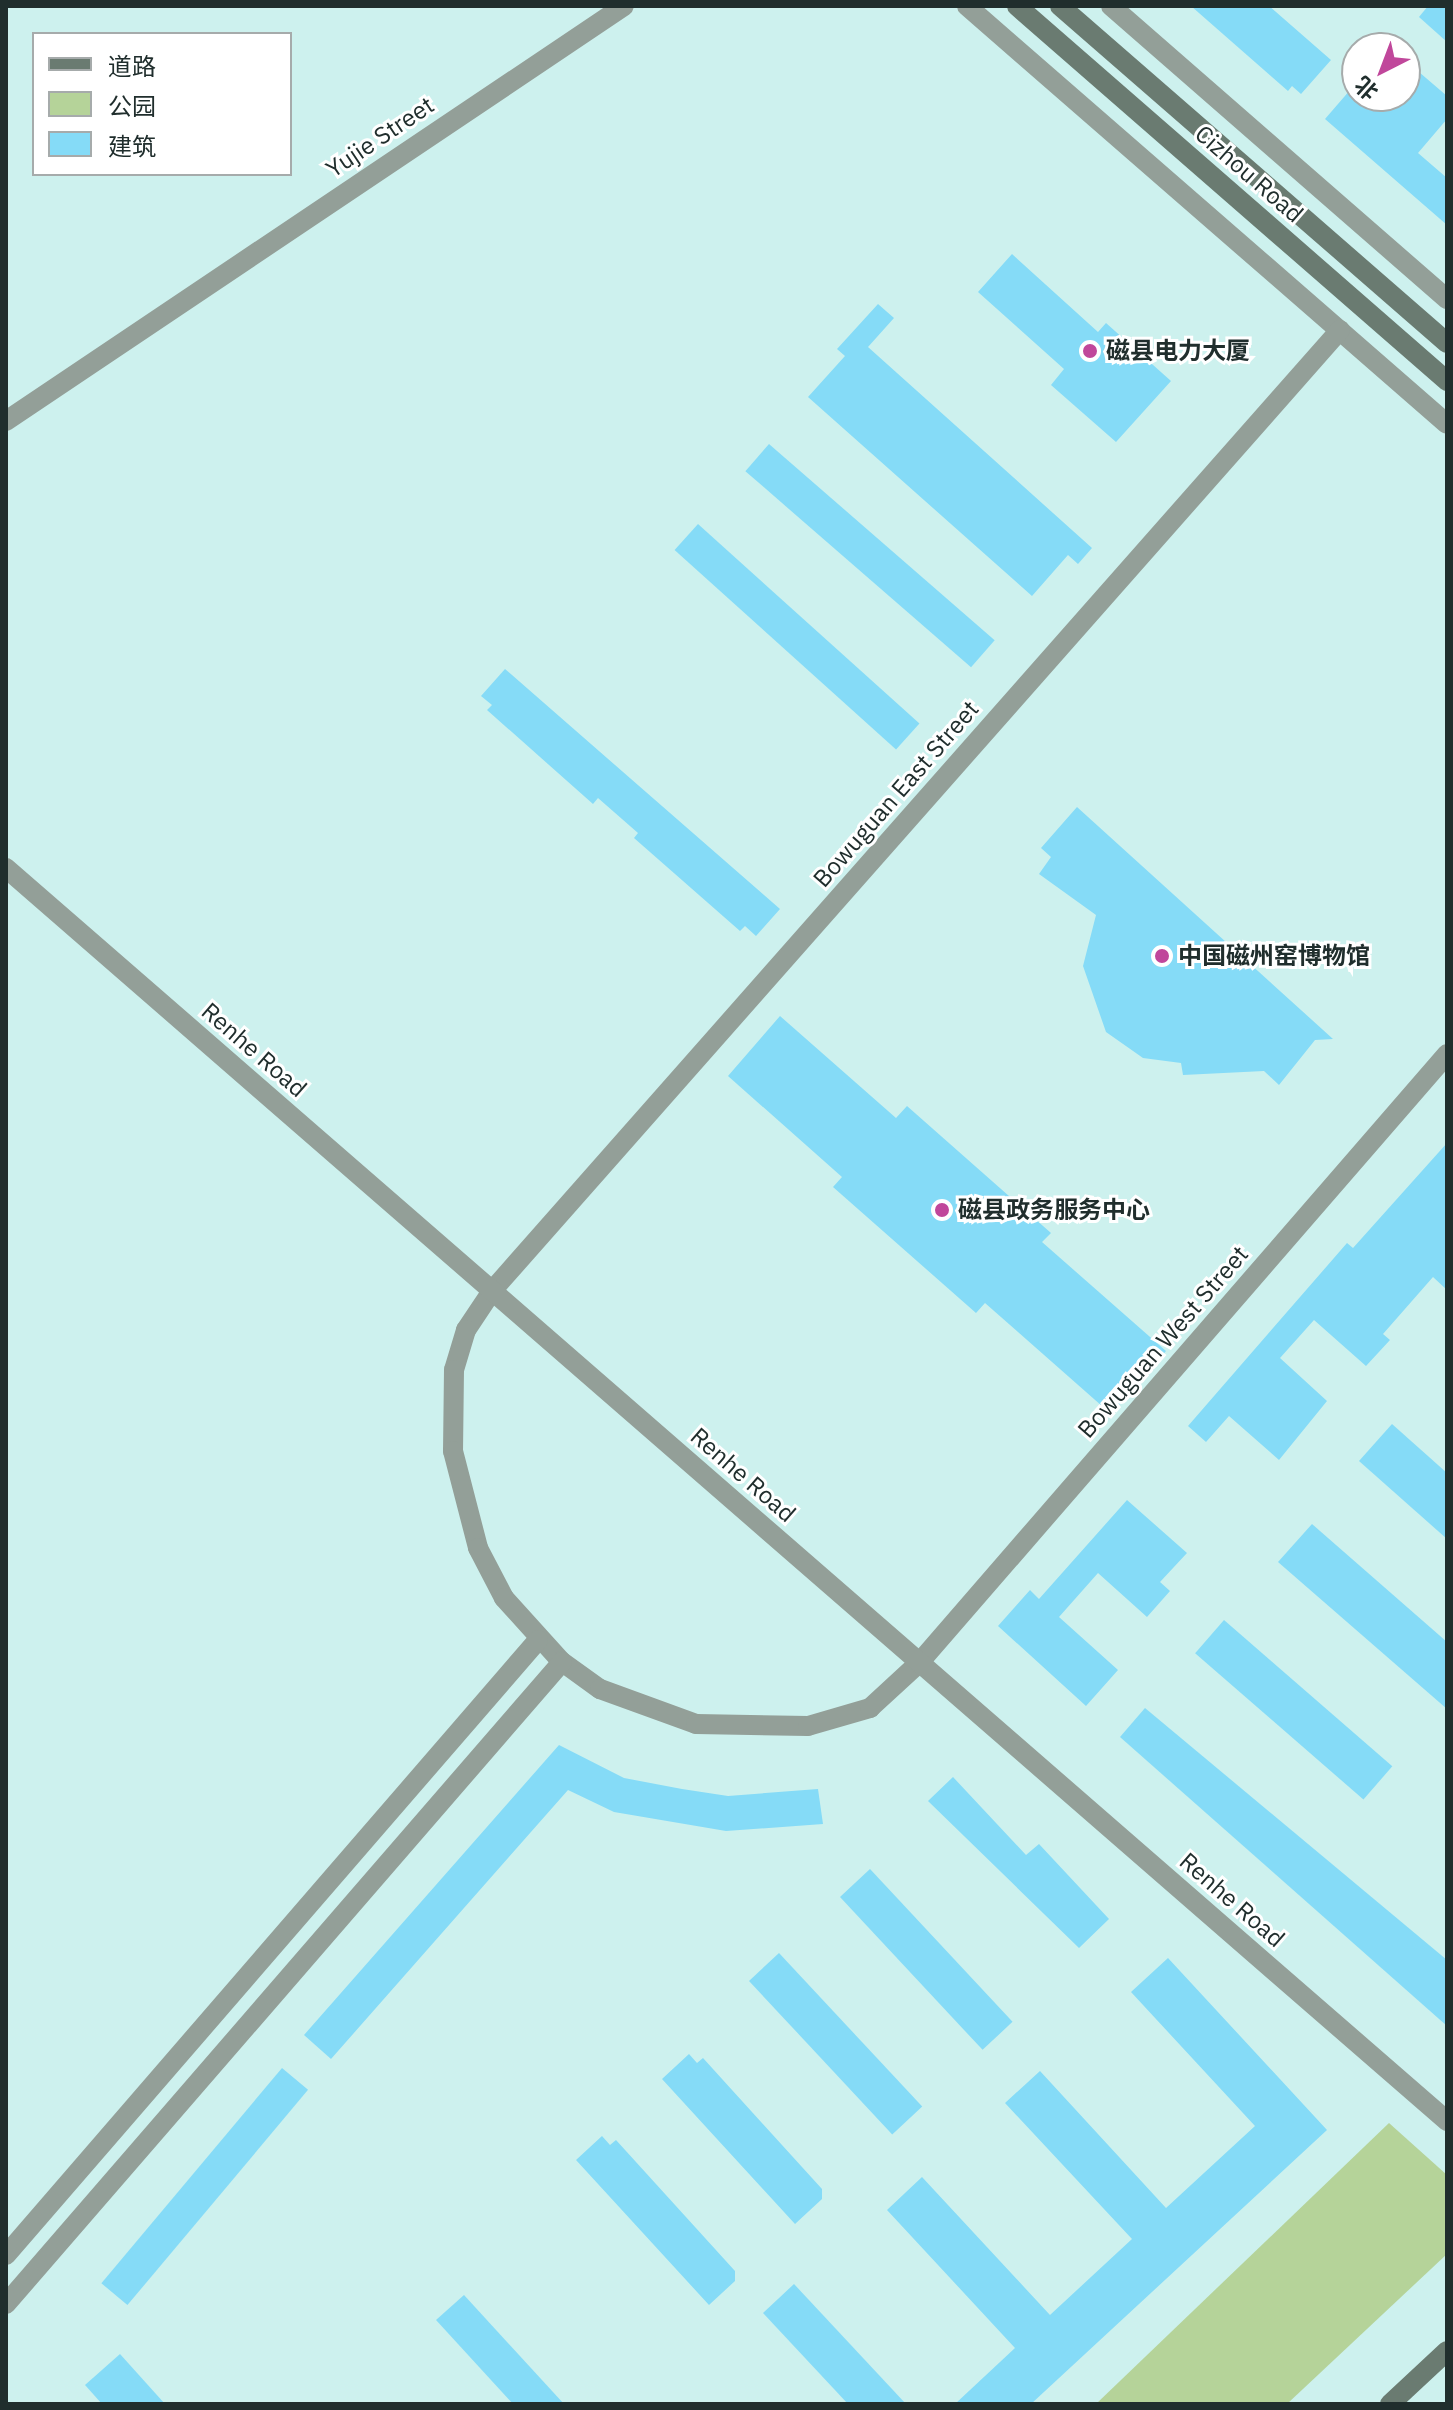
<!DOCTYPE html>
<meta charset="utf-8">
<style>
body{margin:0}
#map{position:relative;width:1453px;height:2410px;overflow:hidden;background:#cdf1ee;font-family:"IBM Plex Sans","Noto Sans SC",sans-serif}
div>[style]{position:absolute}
.green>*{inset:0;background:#b5d399}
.building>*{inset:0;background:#85dbf7;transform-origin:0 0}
.minor>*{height:20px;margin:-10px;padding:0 10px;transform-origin:10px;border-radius:10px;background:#939f98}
.tertiary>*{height:20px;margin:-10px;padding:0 10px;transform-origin:10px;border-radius:10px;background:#939f98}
.secondary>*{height:20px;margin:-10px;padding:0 10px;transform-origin:10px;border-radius:10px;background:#6a7b71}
.dots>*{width:22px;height:22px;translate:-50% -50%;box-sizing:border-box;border:4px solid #fff;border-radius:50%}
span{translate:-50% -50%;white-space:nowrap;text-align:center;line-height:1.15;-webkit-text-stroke:6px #fff;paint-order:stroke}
.street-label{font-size:24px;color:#202e2d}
.poi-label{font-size:24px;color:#202e2d;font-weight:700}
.left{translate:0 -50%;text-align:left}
.frame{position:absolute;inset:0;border:8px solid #202e2d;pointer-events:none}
.legend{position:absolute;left:32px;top:32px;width:260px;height:144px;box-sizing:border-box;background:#fff;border:2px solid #a6abab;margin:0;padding:10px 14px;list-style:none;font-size:24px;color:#202e2d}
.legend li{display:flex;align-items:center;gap:16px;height:40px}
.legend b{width:40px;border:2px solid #a6abab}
.north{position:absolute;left:1341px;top:32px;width:80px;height:80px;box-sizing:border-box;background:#fff;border:2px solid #a6abab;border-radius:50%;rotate:222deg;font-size:22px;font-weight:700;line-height:32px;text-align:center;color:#202e2d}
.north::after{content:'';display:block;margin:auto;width:28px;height:36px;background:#c0479b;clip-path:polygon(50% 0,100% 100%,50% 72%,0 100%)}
</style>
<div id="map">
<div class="green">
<div style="clip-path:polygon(1389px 2123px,1447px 2175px,1447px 2254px,1287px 2404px,1096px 2404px)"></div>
</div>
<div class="building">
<div style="clip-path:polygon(1191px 6px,1269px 6px,1331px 60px,1301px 94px,1292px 86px,1288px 91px)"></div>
<div style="clip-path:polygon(1428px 6px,1447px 6px,1447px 42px,1419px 17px)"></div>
<div style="clip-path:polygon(1405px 60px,1447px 96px,1447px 119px,1418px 153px,1447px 178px,1447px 225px,1325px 119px,1357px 82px,1357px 96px,1405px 96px)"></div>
<div style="clip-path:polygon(1012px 254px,1098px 332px,1106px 323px,1171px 381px,1116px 442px,1051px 385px,1064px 369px,978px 292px)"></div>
<div style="clip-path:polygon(878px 304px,894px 318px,868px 347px,1092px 548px,1078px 564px,1068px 555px,1032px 596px,808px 397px,845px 356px,837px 349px)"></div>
<div style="left:769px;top:444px;width:299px;height:36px;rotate:41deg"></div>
<div style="left:698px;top:524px;width:298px;height:35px;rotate:42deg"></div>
<div style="clip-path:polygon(505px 669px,780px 909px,756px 936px,745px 926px,740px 931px,634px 838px,638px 833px,598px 798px,593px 804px,487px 710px,492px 705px,481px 696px)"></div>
<div style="clip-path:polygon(1077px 807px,1333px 1039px,1315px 1040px,1279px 1085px,1264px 1071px,1183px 1075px,1181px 1063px,1143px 1058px,1106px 1032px,1083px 966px,1096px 915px,1039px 874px,1051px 857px,1041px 848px)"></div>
<div style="clip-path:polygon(780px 1016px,896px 1118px,907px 1106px,1051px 1233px,1042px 1242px,1166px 1351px,1111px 1414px,985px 1303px,976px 1313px,833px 1187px,842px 1177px,728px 1076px)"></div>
<div style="clip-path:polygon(1447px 1143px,1447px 1290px,1433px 1277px,1383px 1334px,1390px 1340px,1366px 1366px,1314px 1320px,1280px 1358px,1327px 1401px,1279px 1460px,1229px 1416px,1206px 1442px,1188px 1426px,1347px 1243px,1353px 1248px)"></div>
<div style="clip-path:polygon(1392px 1424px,1447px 1473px,1447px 1539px,1359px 1461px)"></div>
<div style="clip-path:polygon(1127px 1500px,1187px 1553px,1160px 1582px,1170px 1591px,1147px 1617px,1098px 1573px,1059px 1617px,1118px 1670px,1086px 1706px,998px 1626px,1030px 1590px,1039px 1599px)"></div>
<div style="clip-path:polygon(1312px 1524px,1447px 1642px,1447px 1709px,1278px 1562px)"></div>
<div style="left:1224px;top:1620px;width:223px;height:44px;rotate:41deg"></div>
<div style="clip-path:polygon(1145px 1708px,1447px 1960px,1447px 2026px,1120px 1737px)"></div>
<div style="clip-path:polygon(559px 1745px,624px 1778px,682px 1789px,728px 1796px,818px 1789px,823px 1824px,726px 1831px,614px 1812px,568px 1790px,331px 2059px,304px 2035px)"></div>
<div style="clip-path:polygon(953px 1777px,1026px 1855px,1039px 1844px,1109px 1919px,1079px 1948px,928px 1801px)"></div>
<div style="left:870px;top:1869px;width:209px;height:41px;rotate:47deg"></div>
<div style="left:779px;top:1953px;width:210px;height:41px;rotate:47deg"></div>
<div style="clip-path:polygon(1168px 1958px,1327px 2130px,1031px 2404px,955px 2404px,1015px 2348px,887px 2210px,922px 2177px,1050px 2315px,1132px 2239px,1005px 2103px,1040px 2071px,1166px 2208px,1255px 2126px,1131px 1992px)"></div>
<div style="clip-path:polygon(689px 2054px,697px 2063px,703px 2058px,822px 2189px,822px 2199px,795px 2224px,662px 2079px)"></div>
<div style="left:282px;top:2068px;width:34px;height:281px;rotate:40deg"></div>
<div style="clip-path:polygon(602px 2136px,610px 2145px,616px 2140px,735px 2271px,735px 2281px,709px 2305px,576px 2160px)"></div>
<div style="clip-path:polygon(794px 2284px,906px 2404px,848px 2404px,763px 2313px)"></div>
<div style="clip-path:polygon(464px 2295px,564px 2404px,513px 2404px,436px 2320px)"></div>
<div style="clip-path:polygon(120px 2354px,165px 2404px,102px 2404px,85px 2385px)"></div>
</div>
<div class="minor">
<div style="left:967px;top:6px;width:636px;rotate:41.05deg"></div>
<div style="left:1111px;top:6px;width:446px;rotate:41.1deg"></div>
<div style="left:1340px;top:330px;width:1282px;rotate:131.43deg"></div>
<div style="left:492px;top:1291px;width:47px;rotate:123.7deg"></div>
<div style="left:466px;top:1330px;width:42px;rotate:106.7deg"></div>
<div style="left:454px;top:1370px;width:81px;rotate:90.7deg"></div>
<div style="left:453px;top:1451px;width:100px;rotate:75.5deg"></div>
<div style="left:478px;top:1548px;width:56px;rotate:62.5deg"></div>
<div style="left:504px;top:1598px;width:85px;rotate:47.9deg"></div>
<div style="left:561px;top:1661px;width:48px;rotate:35.7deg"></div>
<div style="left:600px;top:1689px;width:102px;rotate:20deg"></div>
<div style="left:696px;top:1724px;width:112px;rotate:1deg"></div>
<div style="left:808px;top:1726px;width:65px;rotate:-16.2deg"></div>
<div style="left:870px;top:1708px;width:67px;rotate:-42.6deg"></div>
<div style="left:919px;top:1663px;width:806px;rotate:-49.07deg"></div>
<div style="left:6px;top:2255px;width:813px;rotate:-49.14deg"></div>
<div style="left:6px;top:2304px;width:849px;rotate:-49.11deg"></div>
</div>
<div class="tertiary">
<div style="left:6px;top:421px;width:744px;rotate:-33.88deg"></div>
<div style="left:6px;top:868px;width:1910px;rotate:41.01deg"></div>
</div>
<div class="secondary">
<div style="left:1017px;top:6px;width:571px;rotate:41.09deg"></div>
<div style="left:1060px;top:6px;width:513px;rotate:41.05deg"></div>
<div style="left:1390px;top:2404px;width:78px;rotate:-42.9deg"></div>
</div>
<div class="dots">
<div style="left:1090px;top:351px;background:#c0479b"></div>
<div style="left:1162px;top:956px;background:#c0479b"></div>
<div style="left:942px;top:1210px;background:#c0479b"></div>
</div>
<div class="street-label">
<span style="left:380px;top:137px;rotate:-34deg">Yujie Street</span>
<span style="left:1249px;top:174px;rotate:41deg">Cizhou Road</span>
<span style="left:896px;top:794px;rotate:-49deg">Bowuguan East Street</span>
<span style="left:254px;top:1050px;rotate:41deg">Renhe Road</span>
<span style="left:1163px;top:1342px;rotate:-49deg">Bowuguan West Street</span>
<span style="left:743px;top:1475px;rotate:41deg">Renhe Road</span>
<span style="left:1232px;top:1900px;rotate:41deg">Renhe Road</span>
</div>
<div class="poi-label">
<span class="left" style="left:1106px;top:351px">磁县电力大厦</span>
<span class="left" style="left:1178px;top:956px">中国磁州窑博物馆</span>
<span class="left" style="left:958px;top:1210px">磁县政务服务中心</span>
</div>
<div class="frame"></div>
<ul class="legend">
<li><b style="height:10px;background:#6a7b71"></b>道路</li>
<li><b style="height:22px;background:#b5d399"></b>公园</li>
<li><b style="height:22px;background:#85dbf7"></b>建筑</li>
</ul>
<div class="north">北</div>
</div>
